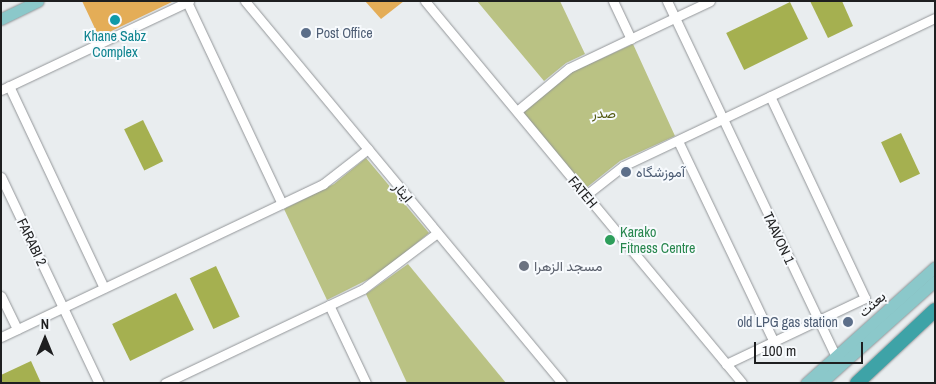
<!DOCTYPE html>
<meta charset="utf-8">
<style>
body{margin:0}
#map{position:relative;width:936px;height:384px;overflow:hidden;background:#e9edef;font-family:"Archivo Narrow",Vazirmatn,sans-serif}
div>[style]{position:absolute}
.green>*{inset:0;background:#bac284}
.forest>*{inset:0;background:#a5b050;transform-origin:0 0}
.building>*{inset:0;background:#e4ad57}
.roads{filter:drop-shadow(0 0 1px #939699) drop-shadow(0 0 1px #939699)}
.minor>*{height:9px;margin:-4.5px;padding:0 4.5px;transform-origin:4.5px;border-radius:4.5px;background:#fff}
.major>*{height:11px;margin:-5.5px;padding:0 5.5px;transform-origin:5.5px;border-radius:5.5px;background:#8bc8ca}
.highway>*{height:14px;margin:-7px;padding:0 7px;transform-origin:7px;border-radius:7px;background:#3ea3a7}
.dots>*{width:14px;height:14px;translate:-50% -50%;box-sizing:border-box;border:2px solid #f7fafd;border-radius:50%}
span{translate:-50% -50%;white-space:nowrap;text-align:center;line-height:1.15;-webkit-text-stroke:4px #f7fafd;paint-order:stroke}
.service-label{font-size:14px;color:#4e5e75}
.left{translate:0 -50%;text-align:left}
.right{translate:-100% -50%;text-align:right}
.culture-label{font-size:14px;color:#0d838f}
.park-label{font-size:14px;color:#545a13}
.street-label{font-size:14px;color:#1e1f20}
.leisure-label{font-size:14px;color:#27864d}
.worship-label{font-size:14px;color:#5b616d}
.frame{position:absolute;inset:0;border:2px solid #1e1f20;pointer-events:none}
.north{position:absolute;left:20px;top:314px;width:50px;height:50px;-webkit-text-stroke:4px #f7fafd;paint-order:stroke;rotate:0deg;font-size:14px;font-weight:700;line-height:20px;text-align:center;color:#1e1f20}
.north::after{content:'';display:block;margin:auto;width:18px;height:22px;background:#1e1f20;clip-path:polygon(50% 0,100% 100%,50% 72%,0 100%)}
.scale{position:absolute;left:754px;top:342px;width:109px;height:22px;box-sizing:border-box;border:2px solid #1e1f20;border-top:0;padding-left:6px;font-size:15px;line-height:18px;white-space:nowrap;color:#1e1f20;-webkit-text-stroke:4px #f7fafd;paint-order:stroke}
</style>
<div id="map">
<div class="green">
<div style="clip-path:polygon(477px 1px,560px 1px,585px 54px,566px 63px,544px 81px)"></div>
<div style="clip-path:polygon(633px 44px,675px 136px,620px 161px,586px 188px,523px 113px,572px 72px)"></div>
<div style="clip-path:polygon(366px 158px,429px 233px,379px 274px,327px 300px,284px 209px,334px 184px)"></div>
<div style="clip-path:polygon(408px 264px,506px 383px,407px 383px,366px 294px)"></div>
</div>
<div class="forest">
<div style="clip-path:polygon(810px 1px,842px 1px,853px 26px,828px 38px)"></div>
<div style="left:790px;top:2px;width:41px;height:71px;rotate:64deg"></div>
<div style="left:143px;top:120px;width:46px;height:21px;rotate:64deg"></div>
<div style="left:901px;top:133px;width:45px;height:22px;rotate:65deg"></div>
<div style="left:216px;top:266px;width:56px;height:29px;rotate:65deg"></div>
<div style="left:176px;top:293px;width:41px;height:71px;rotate:64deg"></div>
<div style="clip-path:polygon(31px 361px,41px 383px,1px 383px,1px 375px)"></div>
</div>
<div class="building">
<div style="clip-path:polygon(82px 1px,174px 1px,99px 37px)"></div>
<div style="clip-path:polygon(365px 1px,404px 1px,381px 19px)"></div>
</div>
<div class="roads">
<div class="minor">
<div style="left:245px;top:1px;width:496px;rotate:50.3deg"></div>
<div style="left:425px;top:1px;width:496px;rotate:50.3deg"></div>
<div style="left:613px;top:1px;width:42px;rotate:64.7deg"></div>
<div style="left:667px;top:1px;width:394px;rotate:64.6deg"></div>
<div style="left:187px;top:2px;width:223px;rotate:64.8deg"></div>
<div style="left:9px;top:86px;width:223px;rotate:64.8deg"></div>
<div style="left:1px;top:90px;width:208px;rotate:-25.3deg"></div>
<div style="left:517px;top:111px;width:67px;rotate:-39.6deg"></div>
<div style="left:569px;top:68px;width:156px;rotate:-25.4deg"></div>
<div style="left:678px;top:141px;width:223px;rotate:64.5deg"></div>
<div style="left:1px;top:177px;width:228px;rotate:64.6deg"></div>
<div style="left:586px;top:195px;width:47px;rotate:-38.1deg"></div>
<div style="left:623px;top:166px;width:345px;rotate:-25.4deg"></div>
<div style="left:1px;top:296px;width:37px;rotate:64deg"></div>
<div style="left:329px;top:305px;width:86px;rotate:64.6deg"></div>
<div style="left:1px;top:337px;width:357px;rotate:-25.4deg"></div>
<div style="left:323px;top:184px;width:57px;rotate:-37.9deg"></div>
<div style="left:726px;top:364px;width:154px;rotate:-25.4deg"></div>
<div style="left:865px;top:298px;width:223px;rotate:-115.2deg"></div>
<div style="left:165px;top:383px;width:219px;rotate:-25.4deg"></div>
<div style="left:363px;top:289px;width:93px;rotate:-37.1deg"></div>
</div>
<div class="major">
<div style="left:1px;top:19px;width:41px;rotate:-25.9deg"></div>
<div style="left:806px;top:383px;width:173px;rotate:-42deg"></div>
<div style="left:821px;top:383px;width:153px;rotate:-41.8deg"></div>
</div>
<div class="highway">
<div style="left:857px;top:383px;width:107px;rotate:-43.1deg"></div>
</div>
</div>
<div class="dots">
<div style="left:115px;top:20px;background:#0f9aa8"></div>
<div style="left:306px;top:33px;background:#5c6f8a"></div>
<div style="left:626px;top:172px;background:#5c6f8a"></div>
<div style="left:610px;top:240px;background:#2e9e5b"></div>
<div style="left:524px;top:266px;background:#6b7280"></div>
<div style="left:848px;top:322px;background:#5c6f8a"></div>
</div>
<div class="service-label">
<span class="left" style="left:316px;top:33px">Post Office</span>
<span class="left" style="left:636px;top:172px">آموزشگاه</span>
<span class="right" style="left:838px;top:322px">old LPG gas station</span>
</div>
<div class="culture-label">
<span style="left:115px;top:44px">Khane Sabz<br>Complex</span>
</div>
<div class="park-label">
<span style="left:604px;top:113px">صدر</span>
</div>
<div class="street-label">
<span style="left:403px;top:192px;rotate:50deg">ایثار</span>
<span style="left:583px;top:192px;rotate:50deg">FATEH</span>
<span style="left:779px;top:238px;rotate:65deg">TAAVON 1</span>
<span style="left:32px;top:242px;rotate:65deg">FARABI 2</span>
<span style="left:872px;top:304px;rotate:-42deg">بعثت</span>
</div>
<div class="leisure-label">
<span class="left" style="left:620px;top:240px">Karako<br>Fitness Centre</span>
</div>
<div class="worship-label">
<span class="left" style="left:534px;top:266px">مسجد الزهرا</span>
</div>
<div class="frame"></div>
<div class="north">N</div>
<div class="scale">100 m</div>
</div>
